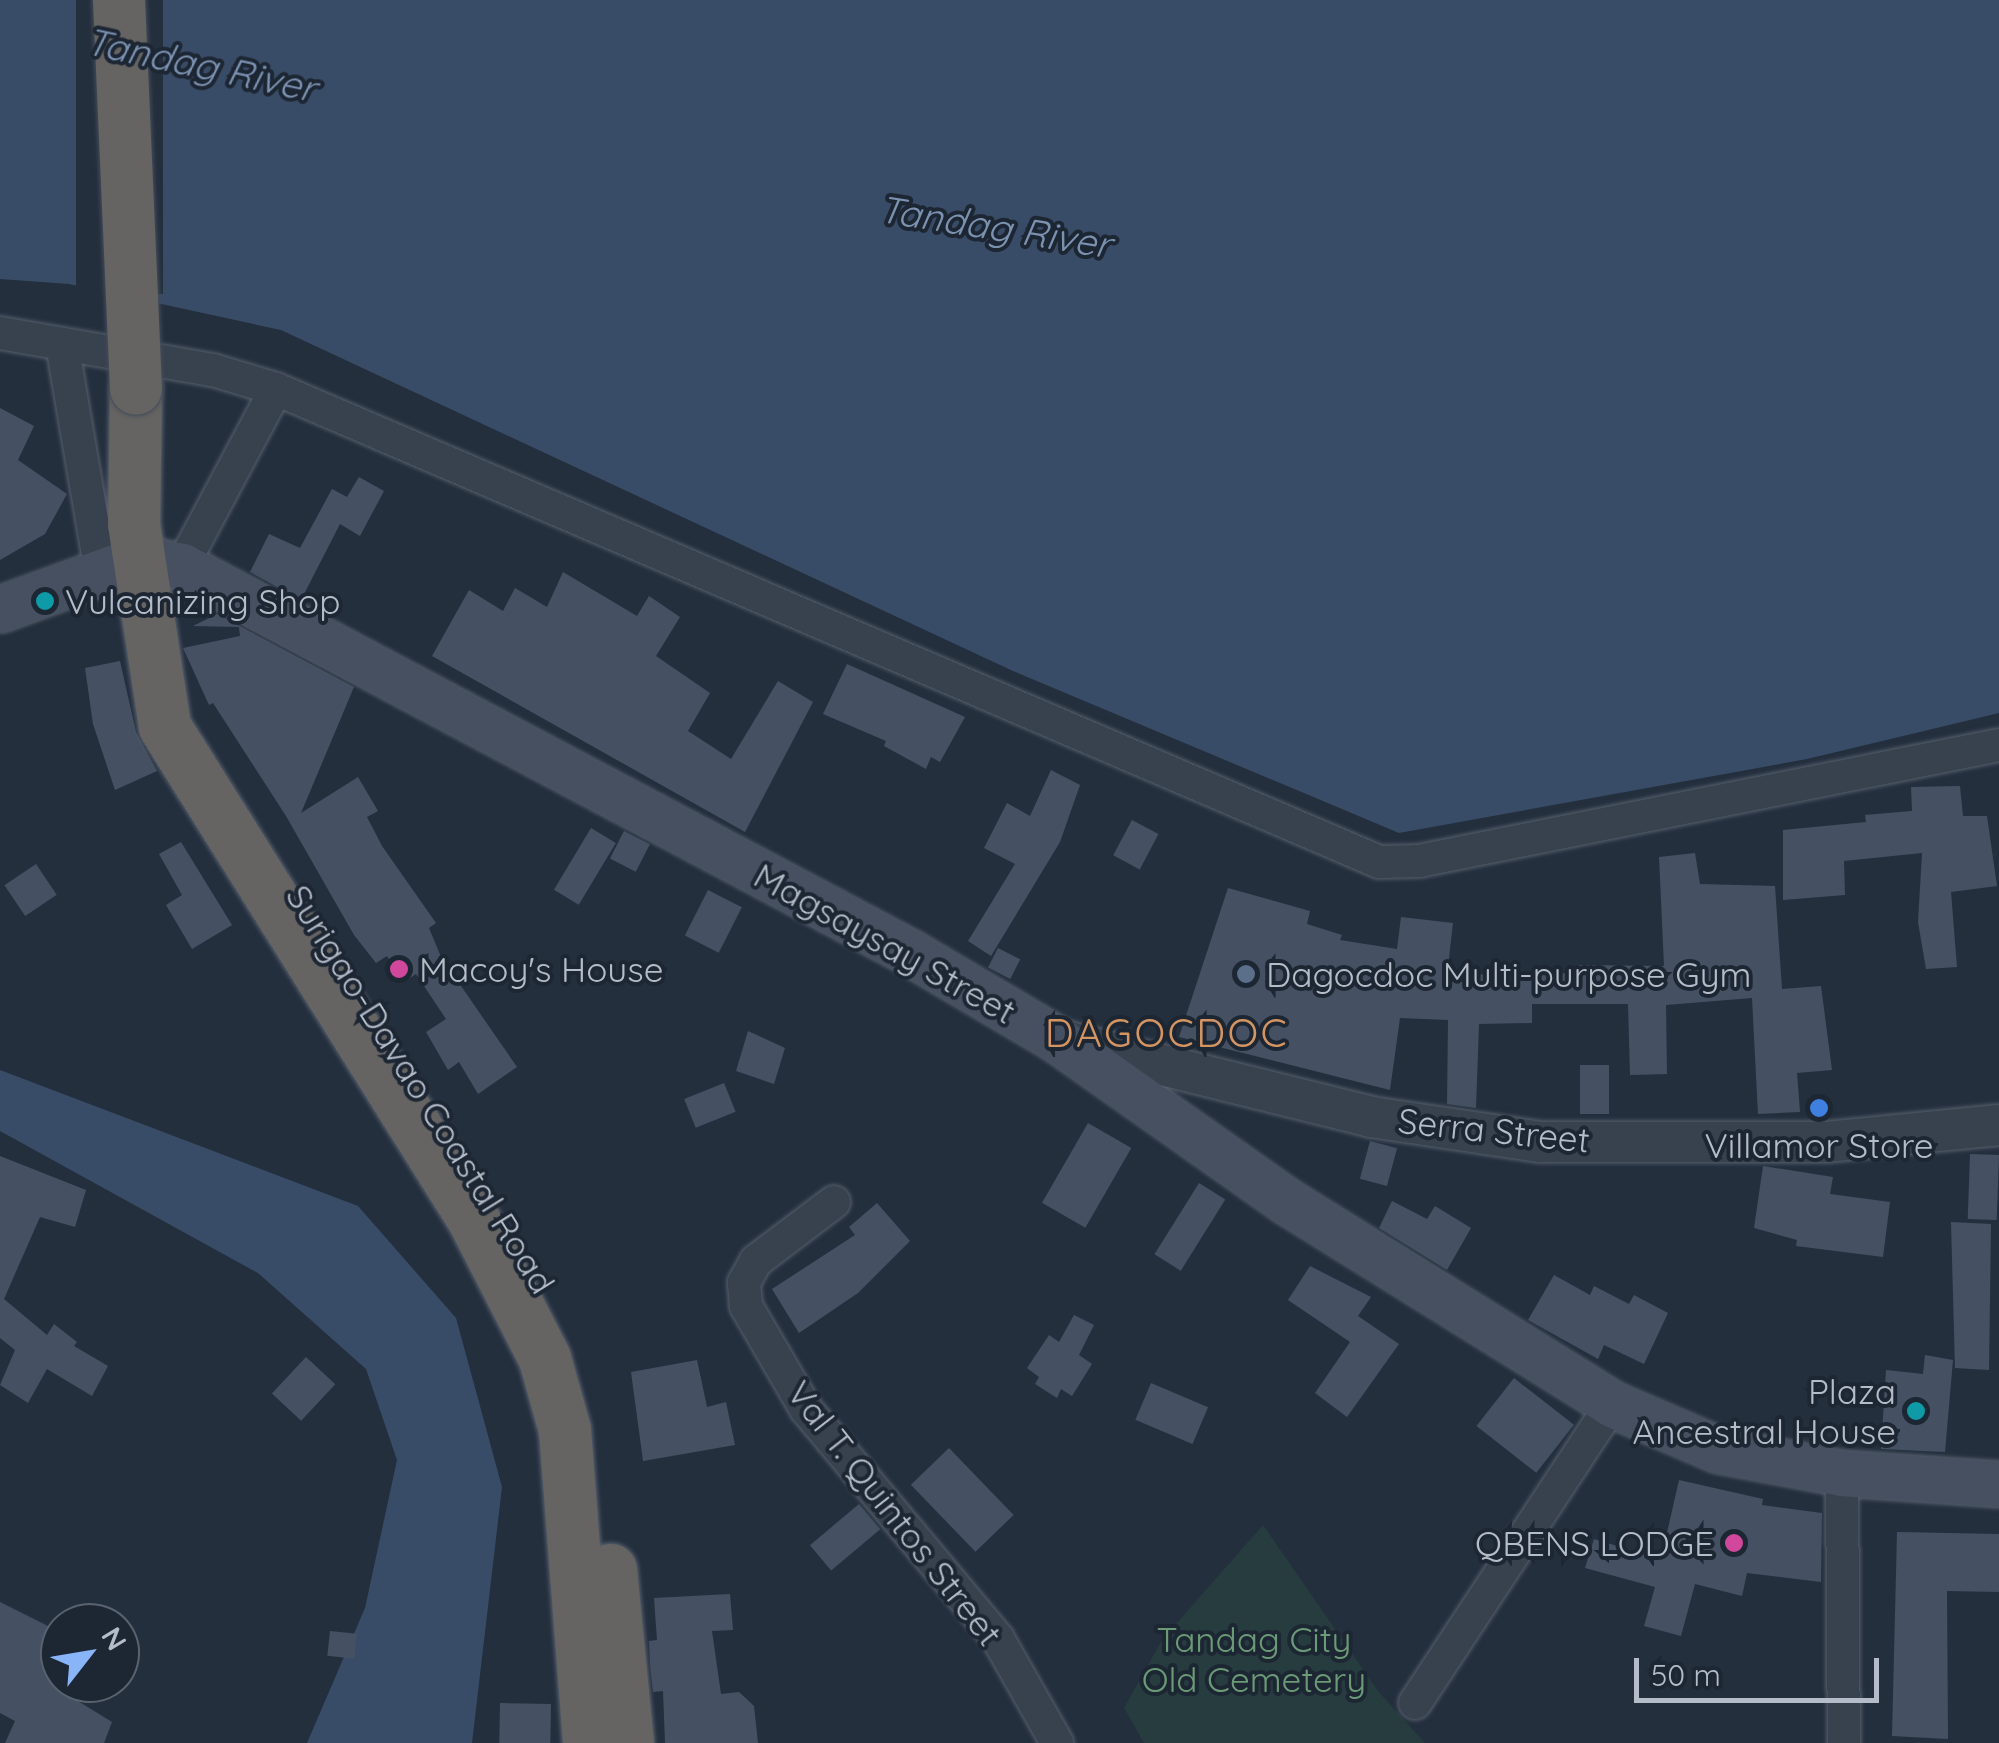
<!DOCTYPE html>
<style>
body{margin:0}
#map{position:relative;width:1999px;height:1743px;overflow:hidden;background:#242f3e;font-family:Quicksand,sans-serif}
div>[style]{position:absolute}
.green>*{inset:0;background:#263c3f}
.water>*{inset:0;background:#394c67}
.pier>*{inset:0;background:#242f3e;transform-origin:0 0}
.building>*{inset:0;background:#455162;transform-origin:0 0}
.roads{filter:drop-shadow(0 0 2px #565f6c) drop-shadow(0 0 2px #565f6c)}
.minor>*{height:32px;margin:-16px;padding:0 16px;transform-origin:16px;border-radius:16px;background:#38414e}
.tertiary>*{height:40px;margin:-20px;padding:0 20px;transform-origin:20px;border-radius:20px;background:#38414e}
.secondary>*{height:45px;margin:-22.5px;padding:0 22.5px;transform-origin:22.5px;border-radius:22.5px;background:#465061}
.trunk>*{height:52px;margin:-26px;padding:0 26px;transform-origin:26px;border-radius:26px;background:#656462}
.bridges{filter:drop-shadow(0 0 2px #434c59) drop-shadow(0 0 2px #434c59)}
.trunk-bridge>*{height:52px;margin:-26px;padding:0 26px;transform-origin:26px;border-radius:26px;background:#656462}
.dots>*{width:28px;height:28px;translate:-50% -50%;box-sizing:border-box;border:5px solid #1d2633;border-radius:50%}
span{translate:-50% -50%;white-space:nowrap;text-align:center;line-height:1.15;-webkit-text-stroke:8px #1d2633;paint-order:stroke}
.poi-label{font-size:35px;color:#b4bcc9}
.left{translate:0 -50%;text-align:left}
.right{translate:-100% -50%;text-align:right}
.street-label{font-size:35px;color:#b4bcc9}
.park-label{font-size:35px;color:#6b9a76}
.water-label{font-size:38px;color:#7c92b1;font-style:italic}
.quarter-label{font-size:40px;color:#d59563;letter-spacing:2.5px}
.north{position:absolute;left:40px;top:1603px;width:100px;height:100px;box-sizing:border-box;background:#1d2633;border:2px solid #59626f;border-radius:50%;rotate:59deg;font-size:28px;font-weight:700;line-height:40px;text-align:center;color:#b4bcc9}
.north::after{content:'';display:block;margin:auto;width:35px;height:45px;background:#8ab4f8;clip-path:polygon(50% 0,100% 100%,50% 72%,0 100%)}
.scale{position:absolute;left:1634px;top:1658px;width:245px;height:45px;box-sizing:border-box;border:5px solid #b4bcc9;border-top:0;padding-left:12px;font-size:30px;line-height:35px;white-space:nowrap;color:#b4bcc9;-webkit-text-stroke:8px #1d2633;paint-order:stroke}
</style>
<div id="map">
<div class="green">
<div style="clip-path:polygon(1263px 1525px,1378px 1691px,1425px 1743px,1144px 1743px,1124px 1708px,1162px 1640px)"></div>
</div>
<div class="water">
<div style="clip-path:polygon(0 0,1999px 0,1999px 713px,1807px 759px,1399px 833px,1013px 671px,281px 330px,69px 284px,0 279px)"></div>
<div style="clip-path:polygon(0 1070px,358px 1206px,456px 1318px,502px 1487px,472px 1743px,307px 1743px,365px 1608px,397px 1460px,366px 1369px,258px 1273px,0 1131px)"></div>
</div>
<div class="pier">
<div style="left:76px;top:0;width:87px;height:294px"></div>
</div>
<div class="building">
<div style="clip-path:polygon(0 408px,34px 426px,18px 460px,67px 494px,45px 534px,0 560px)"></div>
<div style="clip-path:polygon(359px 477px,384px 491px,360px 536px,340px 524px,301px 600px,250px 572px,269px 534px,300px 548px,332px 489px,347px 497px)"></div>
<div style="clip-path:polygon(563px 572px,637px 616px,649px 596px,680px 617px,656px 656px,710px 693px,688px 731px,731px 759px,778px 681px,813px 702px,745px 832px,432px 656px,469px 590px,503px 611px,515px 588px,547px 607px)"></div>
<div style="clip-path:polygon(217px 614px,354px 687px,301px 813px,358px 777px,378px 811px,367px 817px,382px 846px,436px 923px,429px 928px,441px 957px,517px 1067px,478px 1094px,459px 1062px,448px 1070px,426px 1032px,446px 1019px,416px 974px,404px 982px,387px 956px,376px 963px,354px 935px,286px 816px,213px 703px,209px 705px,183px 648px,240px 636px,239px 627px,193px 626px)"></div>
<div style="clip-path:polygon(120px 661px,136px 732px,157px 771px,115px 790px,93px 724px,85px 668px)"></div>
<div style="clip-path:polygon(847px 664px,965px 717px,940px 762px,931px 757px,926px 769px,884px 746px,886px 741px,823px 714px)"></div>
<div style="clip-path:polygon(1051px 770px,1080px 785px,1060px 842px,991px 956px,968px 941px,1015px 864px,984px 848px,1007px 803px,1030px 816px)"></div>
<div style="clip-path:polygon(1960px 786px,1963px 816px,1987px 816px,1997px 886px,1951px 892px,1957px 967px,1926px 969px,1918px 922px,1922px 853px,1844px 861px,1845px 895px,1783px 900px,1783px 830px,1866px 822px,1865px 815px,1912px 811px,1911px 787px)"></div>
<div style="left:1132px;top:820px;width:30px;height:40px;rotate:28deg"></div>
<div style="left:591px;top:828px;width:29px;height:72px;rotate:31deg"></div>
<div style="left:624px;top:831px;width:29px;height:31px;rotate:27deg"></div>
<div style="clip-path:polygon(181px 842px,232px 925px,192px 949px,166px 905px,182px 895px,159px 854px)"></div>
<div style="clip-path:polygon(1695px 853px,1700px 884px,1775px 886px,1782px 989px,1821px 986px,1832px 1070px,1797px 1073px,1800px 1112px,1758px 1114px,1752px 998px,1666px 1005px,1667px 1074px,1630px 1075px,1628px 1004px,1532px 1004px,1532px 1023px,1479px 1024px,1476px 1108px,1447px 1104px,1448px 1020px,1400px 1018px,1390px 1090px,1179px 1037px,1228px 888px,1310px 911px,1307px 924px,1342px 935px,1340px 940px,1397px 949px,1401px 917px,1453px 923px,1447px 975px,1578px 973px,1578px 965px,1664px 966px,1659px 857px)"></div>
<div style="left:36px;top:864px;width:37px;height:38px;rotate:56deg"></div>
<div style="left:708px;top:890px;width:38px;height:51px;rotate:27deg"></div>
<div style="left:998px;top:948px;width:25px;height:22px;rotate:27deg"></div>
<div style="clip-path:polygon(748px 1031px,785px 1048px,774px 1084px,736px 1071px)"></div>
<div style="left:1580px;top:1065px;width:29px;height:49px"></div>
<div style="left:724px;top:1083px;width:31px;height:43px;rotate:68deg"></div>
<div style="left:1088px;top:1123px;width:50px;height:92px;rotate:30deg"></div>
<div style="left:1370px;top:1141px;width:28px;height:39px;rotate:15deg"></div>
<div style="left:1970px;top:1154px;width:29px;height:65px;rotate:2deg"></div>
<div style="clip-path:polygon(0 1156px,86px 1190px,75px 1227px,40px 1217px,4px 1299px,47px 1335px,54px 1324px,77px 1342px,74px 1346px,108px 1366px,92px 1396px,47px 1369px,28px 1403px,0 1385px,15px 1350px,0 1338px)"></div>
<div style="clip-path:polygon(1763px 1166px,1833px 1177px,1830px 1194px,1890px 1202px,1883px 1257px,1796px 1246px,1797px 1240px,1754px 1228px)"></div>
<div style="left:1199px;top:1183px;width:31px;height:84px;rotate:32deg"></div>
<div style="clip-path:polygon(1392px 1201px,1427px 1219px,1435px 1206px,1471px 1228px,1447px 1270px,1379px 1228px)"></div>
<div style="clip-path:polygon(877px 1203px,910px 1241px,858px 1293px,799px 1333px,772px 1289px,855px 1235px,849px 1227px)"></div>
<div style="clip-path:polygon(1951px 1222px,1991px 1224px,1989px 1370px,1955px 1368px)"></div>
<div style="clip-path:polygon(1310px 1266px,1371px 1297px,1358px 1316px,1399px 1344px,1347px 1417px,1315px 1393px,1350px 1342px,1288px 1300px)"></div>
<div style="clip-path:polygon(1554px 1275px,1590px 1295px,1594px 1286px,1629px 1304px,1634px 1295px,1668px 1313px,1644px 1364px,1604px 1345px,1598px 1359px,1528px 1320px)"></div>
<div style="clip-path:polygon(1074px 1315px,1094px 1325px,1079px 1355px,1092px 1364px,1072px 1396px,1061px 1389px,1057px 1398px,1035px 1384px,1039px 1377px,1027px 1368px,1049px 1335px,1059px 1342px)"></div>
<div style="clip-path:polygon(1925px 1355px,1953px 1360px,1945px 1452px,1881px 1449px,1886px 1370px,1923px 1374px)"></div>
<div style="left:306px;top:1357px;width:40px;height:50px;rotate:43deg"></div>
<div style="clip-path:polygon(697px 1360px,707px 1407px,726px 1402px,735px 1445px,643px 1461px,631px 1372px)"></div>
<div style="left:1514px;top:1378px;width:76px;height:61px;rotate:38deg"></div>
<div style="left:1151px;top:1383px;width:62px;height:40px;rotate:23deg"></div>
<div style="left:949px;top:1448px;width:93px;height:53px;rotate:46deg"></div>
<div style="clip-path:polygon(1679px 1480px,1763px 1499px,1762px 1505px,1822px 1513px,1821px 1582px,1747px 1573px,1742px 1596px,1695px 1584px,1681px 1636px,1644px 1626px,1655px 1587px,1585px 1568px,1594px 1539px,1661px 1559px)"></div>
<div style="left:859px;top:1504px;width:33px;height:64px;rotate:50deg"></div>
<div style="clip-path:polygon(1897px 1532px,1999px 1534px,1999px 1592px,1947px 1591px,1948px 1739px,1892px 1736px)"></div>
<div style="clip-path:polygon(730px 1594px,733px 1630px,712px 1631px,721px 1694px,739px 1692px,754px 1706px,758px 1743px,665px 1743px,663px 1691px,653px 1692px,650px 1664px,649px 1641px,657px 1640px,654px 1598px)"></div>
<div style="clip-path:polygon(0 1602px,60px 1632px,60px 1690px,112px 1722px,104px 1743px,5px 1743px,15px 1721px,0 1713px)"></div>
<div style="left:330px;top:1631px;width:27px;height:25px;rotate:6deg"></div>
<div style="left:500px;top:1703px;width:51px;height:40px;rotate:1deg"></div>
</div>
<div class="roads">
<div class="minor">
<div style="left:0;top:333px;width:216px;rotate:9.9deg"></div>
<div style="left:213px;top:370px;width:66px;rotate:16.8deg"></div>
<div style="left:276px;top:389px;width:1200px;rotate:23.21deg"></div>
<div style="left:1379px;top:862px;width:40px;rotate:-1.4deg"></div>
<div style="left:1419px;top:861px;width:591px;rotate:-11.31deg"></div>
<div style="left:62px;top:344px;width:230px;rotate:80.3deg"></div>
<div style="left:182px;top:566px;width:200px;rotate:-62deg"></div>
<div style="left:834px;top:1202px;width:98px;rotate:142.9deg"></div>
<div style="left:756px;top:1261px;width:25px;rotate:119deg"></div>
<div style="left:744px;top:1283px;width:23px;rotate:85deg"></div>
<div style="left:746px;top:1306px;width:119px;rotate:59.8deg"></div>
<div style="left:806px;top:1409px;width:300px;rotate:50.1deg"></div>
<div style="left:998px;top:1639px;width:120px;rotate:60.4deg"></div>
<div style="left:1842px;top:1473px;width:270px;rotate:89.6deg"></div>
<div style="left:1415px;top:1703px;width:358px;rotate:-56.6deg"></div>
</div>
<div class="tertiary">
<div style="left:1065px;top:1041px;width:315px;rotate:13.9deg"></div>
<div style="left:1371px;top:1117px;width:172px;rotate:8.4deg"></div>
<div style="left:1541px;top:1142px;width:285px"></div>
<div style="left:1826px;top:1142px;width:174px;rotate:-5.6deg"></div>
</div>
<div class="secondary">
<div style="left:0;top:609px;width:148px;rotate:-20.1deg"></div>
<div style="left:139px;top:558px;width:44px;rotate:10.5deg"></div>
<div style="left:182px;top:566px;width:825px;rotate:27.96deg"></div>
<div style="left:911px;top:953px;width:171px;rotate:30.6deg"></div>
<div style="left:1058px;top:1040px;width:281px;rotate:35.2deg"></div>
<div style="left:1288px;top:1202px;width:382px;rotate:31.9deg"></div>
<div style="left:1612px;top:1404px;width:116px;rotate:23.3deg"></div>
<div style="left:1719px;top:1450px;width:125px;rotate:10.6deg"></div>
<div style="left:1842px;top:1473px;width:157px;rotate:4deg"></div>
</div>
<div class="trunk">
<div style="left:136px;top:389px;width:135px;rotate:90.8deg"></div>
<div style="left:134px;top:524px;width:205px;rotate:81.3deg"></div>
<div style="left:165px;top:727px;width:582px;rotate:57.92deg"></div>
<div style="left:474px;top:1220px;width:156px;rotate:62.9deg"></div>
<div style="left:545px;top:1359px;width:74px;rotate:74.3deg"></div>
<div style="left:565px;top:1430px;width:314px;rotate:85.6deg"></div>
<div style="left:611px;top:1570px;width:174px;rotate:84.4deg"></div>
</div>
</div>
<div class="bridges">
<div class="trunk-bridge">
<div style="left:119px;top:0;width:389px;rotate:87.5deg"></div>
</div>
</div>
<div class="dots">
<div style="left:45px;top:601px;background:#0f9aa8"></div>
<div style="left:399px;top:969px;background:#d1479c"></div>
<div style="left:1246px;top:974px;background:#5c6f8a"></div>
<div style="left:1819px;top:1108px;background:#3f7fe0"></div>
<div style="left:1916px;top:1411px;background:#0f9aa8"></div>
<div style="left:1734px;top:1543px;background:#d1479c"></div>
</div>
<div class="poi-label">
<span class="left" style="left:65px;top:601px">Vulcanizing Shop</span>
<span class="left" style="left:419px;top:969px">Macoy's House</span>
<span class="left" style="left:1266px;top:974px">Dagocdoc Multi-purpose Gym</span>
<span style="left:1819px;top:1145px">Villamor Store</span>
<span class="right" style="left:1896px;top:1411px">Plaza<br>Ancestral House</span>
<span class="right" style="left:1714px;top:1543px">QBENS LODGE</span>
</div>
<div class="street-label">
<span style="left:885px;top:943px;rotate:29deg">Magsaysay Street</span>
<span style="left:421px;top:1089px;rotate:58deg">Surigao-Davao Coastal Road</span>
<span style="left:1494px;top:1130px;rotate:6deg">Serra Street</span>
<span style="left:895px;top:1513px;rotate:52deg">Val T. Quintos Street</span>
</div>
<div class="park-label">
<span style="left:1254px;top:1659px">Tandag City<br>Old Cemetery</span>
</div>
<div class="water-label">
<span style="left:201px;top:65px;rotate:12deg">Tandag River</span>
<span style="left:995px;top:227px;rotate:9deg">Tandag River</span>
</div>
<div class="quarter-label">
<span style="left:1167px;top:1032px">DAGOCDOC</span>
</div>
<div class="north">N</div>
<div class="scale">50 m</div>
</div>
